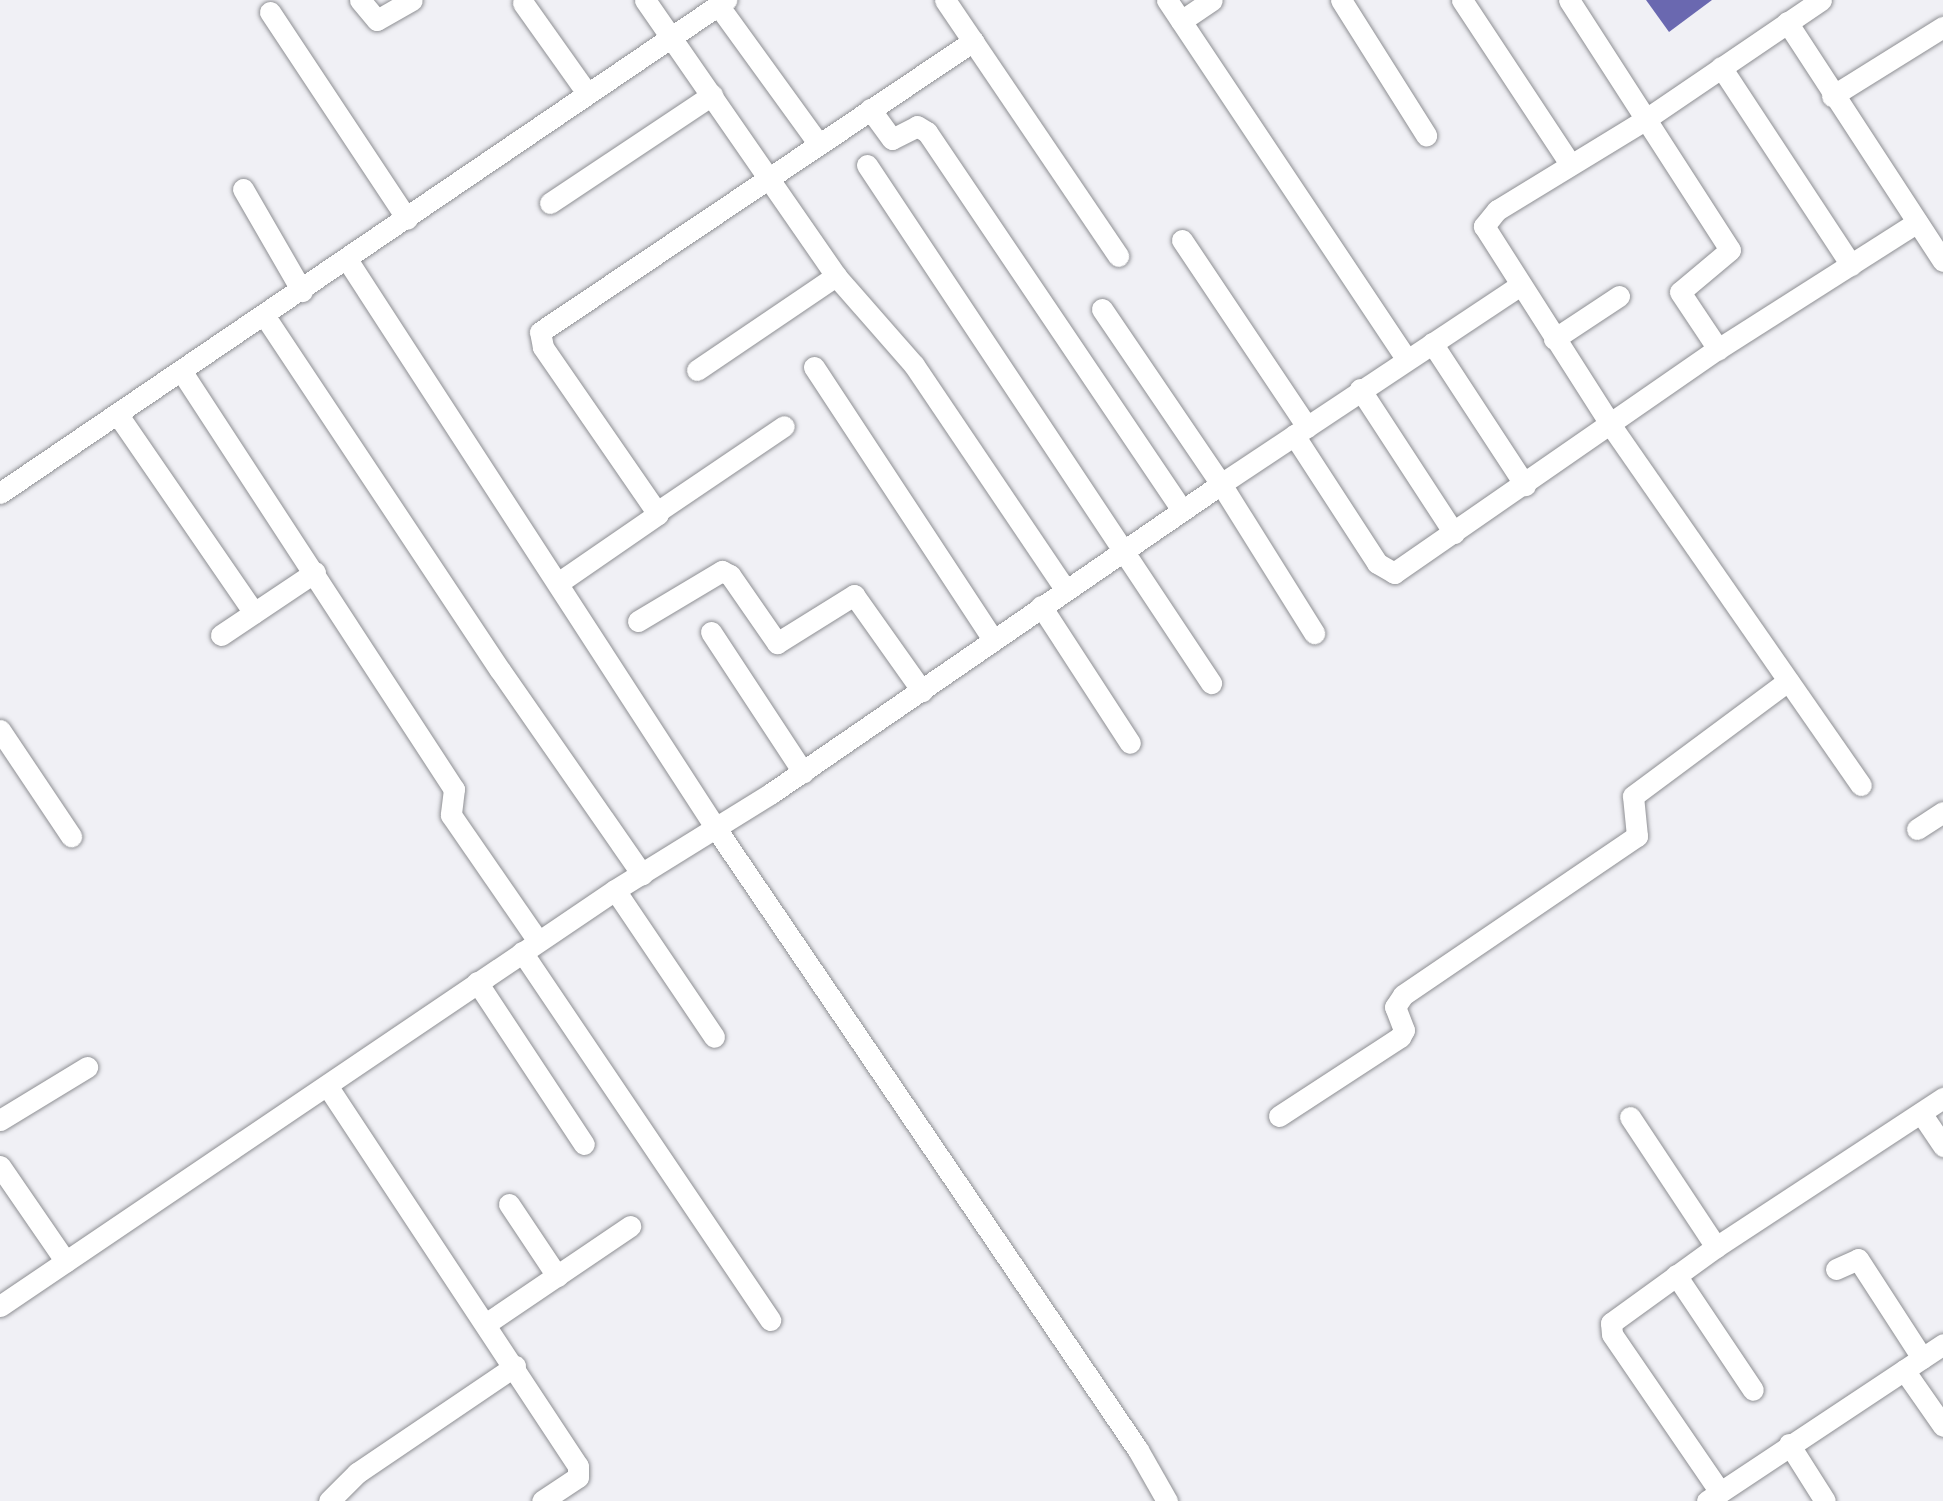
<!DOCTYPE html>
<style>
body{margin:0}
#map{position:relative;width:1943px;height:1501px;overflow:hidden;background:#f0f0f5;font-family:"Libre Baskerville",serif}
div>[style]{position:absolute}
.building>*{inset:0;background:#6a68b0}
.roads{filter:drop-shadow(0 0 2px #8e8f93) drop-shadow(0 0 2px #8e8f93)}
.minor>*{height:21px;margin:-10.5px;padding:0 10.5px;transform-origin:10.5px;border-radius:10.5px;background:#fff}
span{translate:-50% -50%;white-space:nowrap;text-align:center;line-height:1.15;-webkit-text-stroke:6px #fff;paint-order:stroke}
</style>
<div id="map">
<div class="building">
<div style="clip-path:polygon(1646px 0,1712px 0,1669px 32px)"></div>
</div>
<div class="roads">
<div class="minor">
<div style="left:360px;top:0;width:26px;rotate:50deg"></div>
<div style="left:377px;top:20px;width:40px;rotate:-29.7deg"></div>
<div style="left:645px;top:0;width:336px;rotate:55.3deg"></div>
<div style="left:836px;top:276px;width:118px;rotate:48.8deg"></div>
<div style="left:914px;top:365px;width:270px;rotate:56deg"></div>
<div style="left:945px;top:0;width:309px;rotate:55.9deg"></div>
<div style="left:1167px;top:0;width:431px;rotate:56.3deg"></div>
<div style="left:1341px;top:0;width:160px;rotate:57.8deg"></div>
<div style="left:1462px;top:0;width:196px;rotate:56.6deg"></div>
<div style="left:1569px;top:0;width:297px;rotate:57.2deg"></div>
<div style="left:1730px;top:250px;width:65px;rotate:140deg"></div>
<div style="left:1680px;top:292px;width:69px;rotate:56.3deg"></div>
<div style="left:1821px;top:0;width:215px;rotate:145.8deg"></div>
<div style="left:1643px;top:121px;width:171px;rotate:148.6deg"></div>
<div style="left:1497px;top:210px;width:21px;rotate:129deg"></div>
<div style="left:1484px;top:226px;width:238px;rotate:57.5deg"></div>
<div style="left:1612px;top:427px;width:436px;rotate:55.2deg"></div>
<div style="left:523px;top:3px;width:110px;rotate:54.6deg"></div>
<div style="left:718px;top:5px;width:170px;rotate:54.1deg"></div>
<div style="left:270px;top:12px;width:248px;rotate:56.5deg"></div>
<div style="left:1181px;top:21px;width:37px;rotate:-34deg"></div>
<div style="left:1787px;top:22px;width:285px;rotate:56.9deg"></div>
<div style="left:1721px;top:67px;width:237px;rotate:56.7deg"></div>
<div style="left:1832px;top:96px;width:131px;rotate:-31.9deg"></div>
<div style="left:870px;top:109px;width:37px;rotate:54deg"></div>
<div style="left:892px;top:139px;width:28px;rotate:-27deg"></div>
<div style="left:917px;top:126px;width:12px;rotate:31deg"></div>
<div style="left:927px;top:132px;width:456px;rotate:56deg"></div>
<div style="left:867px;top:165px;width:622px;rotate:56.41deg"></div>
<div style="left:243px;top:189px;width:118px;rotate:60deg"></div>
<div style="left:550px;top:203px;width:195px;rotate:-33.7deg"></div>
<div style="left:1182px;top:240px;width:225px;rotate:56.2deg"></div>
<div style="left:348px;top:261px;width:678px;rotate:57.04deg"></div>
<div style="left:717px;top:830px;width:749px;rotate:55.82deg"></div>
<div style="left:1138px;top:1450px;width:59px;rotate:60.4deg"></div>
<div style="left:1102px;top:309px;width:212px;rotate:55.8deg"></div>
<div style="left:1221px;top:484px;width:176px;rotate:58deg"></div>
<div style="left:264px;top:315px;width:426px;rotate:56.4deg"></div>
<div style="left:500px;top:670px;width:249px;rotate:55.2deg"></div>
<div style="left:1554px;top:339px;width:78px;rotate:-33.5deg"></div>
<div style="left:1432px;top:343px;width:170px;rotate:56.8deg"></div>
<div style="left:814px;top:367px;width:326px;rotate:56.7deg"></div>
<div style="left:697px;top:370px;width:168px;rotate:-34.1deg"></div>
<div style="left:182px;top:372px;width:498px;rotate:56.9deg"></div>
<div style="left:454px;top:789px;width:26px;rotate:97deg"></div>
<div style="left:451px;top:815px;width:153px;rotate:55.4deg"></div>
<div style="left:1360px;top:389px;width:172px;rotate:56.9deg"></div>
<div style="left:118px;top:415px;width:240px;rotate:55.5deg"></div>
<div style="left:1294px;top:435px;width:153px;rotate:57deg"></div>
<div style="left:1377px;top:563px;width:20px;rotate:30deg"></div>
<div style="left:1394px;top:573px;width:394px;rotate:-34.7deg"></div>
<div style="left:1718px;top:349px;width:236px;rotate:-32.5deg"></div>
<div style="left:0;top:493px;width:878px;rotate:-34.18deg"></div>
<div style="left:657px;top:512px;width:153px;rotate:-34.1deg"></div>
<div style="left:558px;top:583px;width:121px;rotate:-34.6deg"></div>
<div style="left:658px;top:514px;width:203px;rotate:-124.6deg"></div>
<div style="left:543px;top:347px;width:15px;rotate:-101deg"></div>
<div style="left:540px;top:332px;width:522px;rotate:-33.9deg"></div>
<div style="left:1041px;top:606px;width:163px;rotate:57deg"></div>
<div style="left:638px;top:621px;width:98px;rotate:-30.8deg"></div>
<div style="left:722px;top:571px;width:9px;rotate:27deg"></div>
<div style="left:730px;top:575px;width:83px;rotate:55.3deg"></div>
<div style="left:777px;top:643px;width:91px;rotate:-31.9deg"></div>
<div style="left:854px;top:595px;width:118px;rotate:54.7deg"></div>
<div style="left:711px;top:632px;width:168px;rotate:56.7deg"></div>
<div style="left:221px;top:635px;width:113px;rotate:-33.8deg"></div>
<div style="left:0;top:730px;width:128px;rotate:56.2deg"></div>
<div style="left:1917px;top:829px;width:31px;rotate:-33deg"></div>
<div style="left:615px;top:890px;width:177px;rotate:56deg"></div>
<div style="left:522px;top:952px;width:444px;rotate:56deg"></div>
<div style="left:477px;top:982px;width:194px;rotate:56.6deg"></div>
<div style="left:328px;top:1087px;width:454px;rotate:56.6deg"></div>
<div style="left:578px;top:1466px;width:11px;rotate:90deg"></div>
<div style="left:578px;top:1477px;width:43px;rotate:146.3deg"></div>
<div style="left:1921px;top:1113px;width:40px;rotate:56deg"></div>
<div style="left:1279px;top:1116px;width:145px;rotate:-33.1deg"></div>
<div style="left:1400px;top:1037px;width:8px;rotate:-60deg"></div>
<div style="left:1404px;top:1030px;width:25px;rotate:-111deg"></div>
<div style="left:1395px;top:1007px;width:14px;rotate:-56deg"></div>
<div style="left:1403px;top:995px;width:283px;rotate:-34.2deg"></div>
<div style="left:1637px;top:836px;width:40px;rotate:-95.7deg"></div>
<div style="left:1633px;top:796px;width:193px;rotate:-36.6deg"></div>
<div style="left:1630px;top:1117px;width:156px;rotate:56.5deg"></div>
<div style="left:0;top:1120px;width:102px;rotate:-31.3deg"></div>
<div style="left:0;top:1166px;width:116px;rotate:55.5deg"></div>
<div style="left:509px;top:1204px;width:87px;rotate:56.3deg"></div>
<div style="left:1836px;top:1269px;width:24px;rotate:-24deg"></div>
<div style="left:1858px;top:1259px;width:118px;rotate:57.1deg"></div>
<div style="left:1676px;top:1275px;width:138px;rotate:56.2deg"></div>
<div style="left:0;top:1306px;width:742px;rotate:-34.08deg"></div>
<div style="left:615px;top:890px;width:182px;rotate:-31.8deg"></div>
<div style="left:770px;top:794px;width:547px;rotate:-34.5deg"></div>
<div style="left:1221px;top:484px;width:358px;rotate:-33.6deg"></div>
<div style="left:487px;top:1323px;width:173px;rotate:-34.1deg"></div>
<div style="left:1904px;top:1370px;width:68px;rotate:55.1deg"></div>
<div style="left:1789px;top:1444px;width:67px;rotate:57.7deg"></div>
<div style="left:1720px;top:1492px;width:191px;rotate:-124.4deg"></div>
<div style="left:1612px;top:1334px;width:11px;rotate:-95deg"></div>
<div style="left:1611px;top:1323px;width:130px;rotate:-35.9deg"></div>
<div style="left:1716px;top:1247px;width:272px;rotate:-33.3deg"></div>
<div style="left:329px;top:1501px;width:40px;rotate:-45deg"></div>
<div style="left:357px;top:1473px;width:191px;rotate:-34.1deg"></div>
<div style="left:1707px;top:1501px;width:283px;rotate:-33.6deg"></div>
</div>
</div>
</div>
